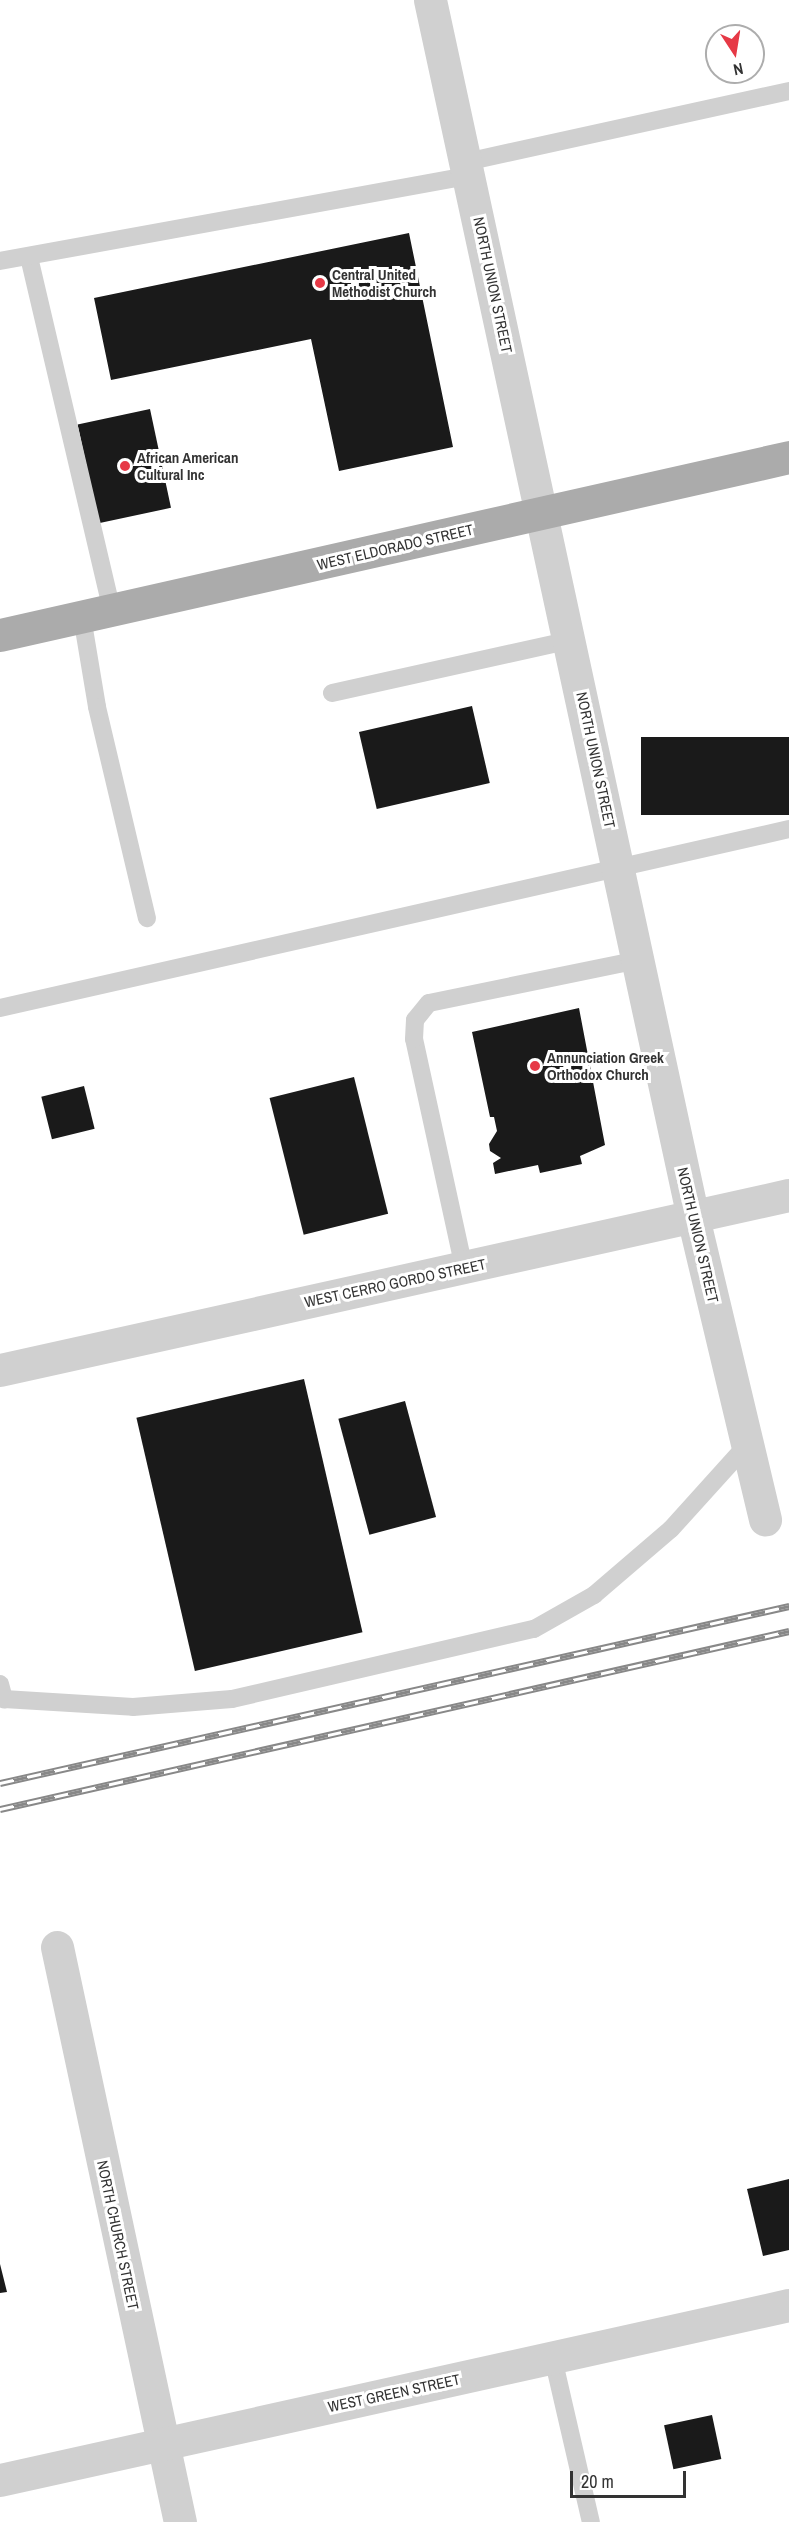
<!DOCTYPE html>
<style>
body{margin:0}
#map{position:relative;width:789px;height:2522px;overflow:hidden;background:#fff;font-family:"Archivo Narrow",sans-serif}
div>[style]{position:absolute}
.building>*{inset:0;background:#1a1a1a;transform-origin:0 0}
.service>*{height:18px;margin:-9px;padding:0 9px;transform-origin:9px;border-radius:9px;background:#d0d0d0}
.minor>*{height:33px;margin:-16.5px;padding:0 16.5px;transform-origin:16.5px;border-radius:16.5px;background:#d0d0d0}
.primary>*{height:33px;margin:-16.5px;padding:0 16.5px;transform-origin:16.5px;border-radius:16.5px;background:#ababab}
.rail>*{height:7px;margin-top:-3.5px;transform-origin:0;background:repeating-linear-gradient(90deg,#fff 0 14px,#888 0 28px);box-sizing:border-box;border-block:2px solid #888}
.dots>*{width:16px;height:16px;translate:-50% -50%;box-sizing:border-box;border:3px solid #fff;border-radius:50%}
span{translate:-50% -50%;white-space:nowrap;text-align:center;line-height:1.15;-webkit-text-stroke:6px #fff;paint-order:stroke}
.poi-label{font-size:15px;color:#333;font-weight:700}
.left{translate:0 -50%;text-align:left}
.street-label{font-size:15px;color:#333}
.north{position:absolute;left:705px;top:24px;width:60px;height:60px;box-sizing:border-box;background:#fff;border:2px solid #adadad;border-radius:50%;rotate:168deg;font-size:16px;font-weight:700;line-height:24px;text-align:center;color:#333}
.north::after{content:'';display:block;margin:auto;width:21px;height:27px;background:#e63946;clip-path:polygon(50% 0,100% 100%,50% 72%,0 100%)}
.scale{position:absolute;left:570px;top:2471px;width:116px;height:27px;box-sizing:border-box;border:3px solid #333;border-top:0;padding-left:8px;font-size:18px;line-height:21px;white-space:nowrap;color:#333;-webkit-text-stroke:4px #fff;paint-order:stroke}
</style>
<div id="map">
<div class="building">
<div style="clip-path:polygon(409px 233px,453px 447px,339px 471px,311px 339px,111px 380px,94px 298px)"></div>
<div style="left:150px;top:409px;width:101px;height:74px;rotate:78deg"></div>
<div style="left:472px;top:706px;width:79px;height:116px;rotate:77deg"></div>
<div style="left:789px;top:737px;width:78px;height:148px;rotate:90deg"></div>
<div style="clip-path:polygon(579px 1008px,605px 1145px,580px 1156px,582px 1164px,540px 1173px,538px 1165px,495px 1174px,493px 1163px,501px 1158px,490px 1151px,489px 1144px,497px 1131px,494px 1117px,490px 1117px,472px 1032px)"></div>
<div style="left:354px;top:1077px;width:141px;height:87px;rotate:76deg"></div>
<div style="left:84px;top:1086px;width:44px;height:44px;rotate:76deg"></div>
<div style="left:304px;top:1379px;width:260px;height:172px;rotate:77deg"></div>
<div style="left:405px;top:1401px;width:120px;height:69px;rotate:75deg"></div>
<div style="clip-path:polygon(789px 2179px,789px 2250px,763px 2256px,747px 2189px)"></div>
<div style="clip-path:polygon(0 2264px,7px 2292px,0 2293px)"></div>
<div style="left:712px;top:2415px;width:45px;height:49px;rotate:78deg"></div>
</div>
<div class="service">
<div style="left:466px;top:162px;width:331px;rotate:-12.4deg"></div>
<div style="left:29px;top:257px;width:363px;rotate:76.8deg"></div>
<div style="left:0;top:261px;width:477px;rotate:-10.3deg"></div>
<div style="left:82px;top:617px;width:91px;rotate:80.5deg"></div>
<div style="left:97px;top:707px;width:217px;rotate:76.7deg"></div>
<div style="left:332px;top:693px;width:245px;rotate:-12.5deg"></div>
<div style="left:0;top:1008px;width:809px;rotate:-12.78deg"></div>
<div style="left:464px;top:1268px;width:234px;rotate:-102.3deg"></div>
<div style="left:414px;top:1039px;width:19px;rotate:-87deg"></div>
<div style="left:415px;top:1020px;width:22px;rotate:-51deg"></div>
<div style="left:429px;top:1003px;width:214px;rotate:-11.6deg"></div>
<div style="left:0;top:1684px;width:16px;rotate:75deg"></div>
<div style="left:4px;top:1699px;width:129px;rotate:3.5deg"></div>
<div style="left:133px;top:1707px;width:99px;rotate:-4.6deg"></div>
<div style="left:232px;top:1699px;width:310px;rotate:-13.1deg"></div>
<div style="left:534px;top:1629px;width:69px;rotate:-29.5deg"></div>
<div style="left:594px;top:1595px;width:101px;rotate:-40.6deg"></div>
<div style="left:671px;top:1529px;width:113px;rotate:-47.9deg"></div>
<div style="left:553px;top:2358px;width:168px;rotate:77deg"></div>
</div>
<div class="minor">
<div style="left:430px;top:0;width:1245px;rotate:77.81deg"></div>
<div style="left:693px;top:1217px;width:311px;rotate:76.6deg"></div>
<div style="left:0;top:1370px;width:808px;rotate:-12.51deg"></div>
<div style="left:57px;top:1947px;width:588px;rotate:77.93deg"></div>
<div style="left:0;top:2480px;width:808px;rotate:-12.51deg"></div>
</div>
<div class="primary">
<div style="left:0;top:635px;width:809px;rotate:-12.71deg"></div>
</div>
<div class="rail">
<div style="left:0;top:1783px;width:809px;rotate:-12.64deg"></div>
<div style="left:0;top:1809px;width:809px;rotate:-12.71deg"></div>
</div>
<div class="dots">
<div style="left:320px;top:283px;background:#e63946"></div>
<div style="left:125px;top:466px;background:#e63946"></div>
<div style="left:535px;top:1066px;background:#e63946"></div>
</div>
<div class="poi-label">
<span class="left" style="left:332px;top:283px">Central United<br>Methodist Church</span>
<span class="left" style="left:137px;top:466px">African American<br>Cultural Inc</span>
<span class="left" style="left:547px;top:1066px">Annunciation Greek<br>Orthodox Church</span>
</div>
<div class="street-label">
<span style="left:493px;top:285px;rotate:78deg">NORTH UNION STREET</span>
<span style="left:395px;top:547px;rotate:-13deg">WEST ELDORADO STREET</span>
<span style="left:596px;top:760px;rotate:78deg">NORTH UNION STREET</span>
<span style="left:698px;top:1235px;rotate:77deg">NORTH UNION STREET</span>
<span style="left:395px;top:1283px;rotate:-12deg">WEST CERRO GORDO STREET</span>
<span style="left:118px;top:2235px;rotate:78deg">NORTH CHURCH STREET</span>
<span style="left:394px;top:2393px;rotate:-12deg">WEST GREEN STREET</span>
</div>
<div class="north">N</div>
<div class="scale">20 m</div>
</div>
